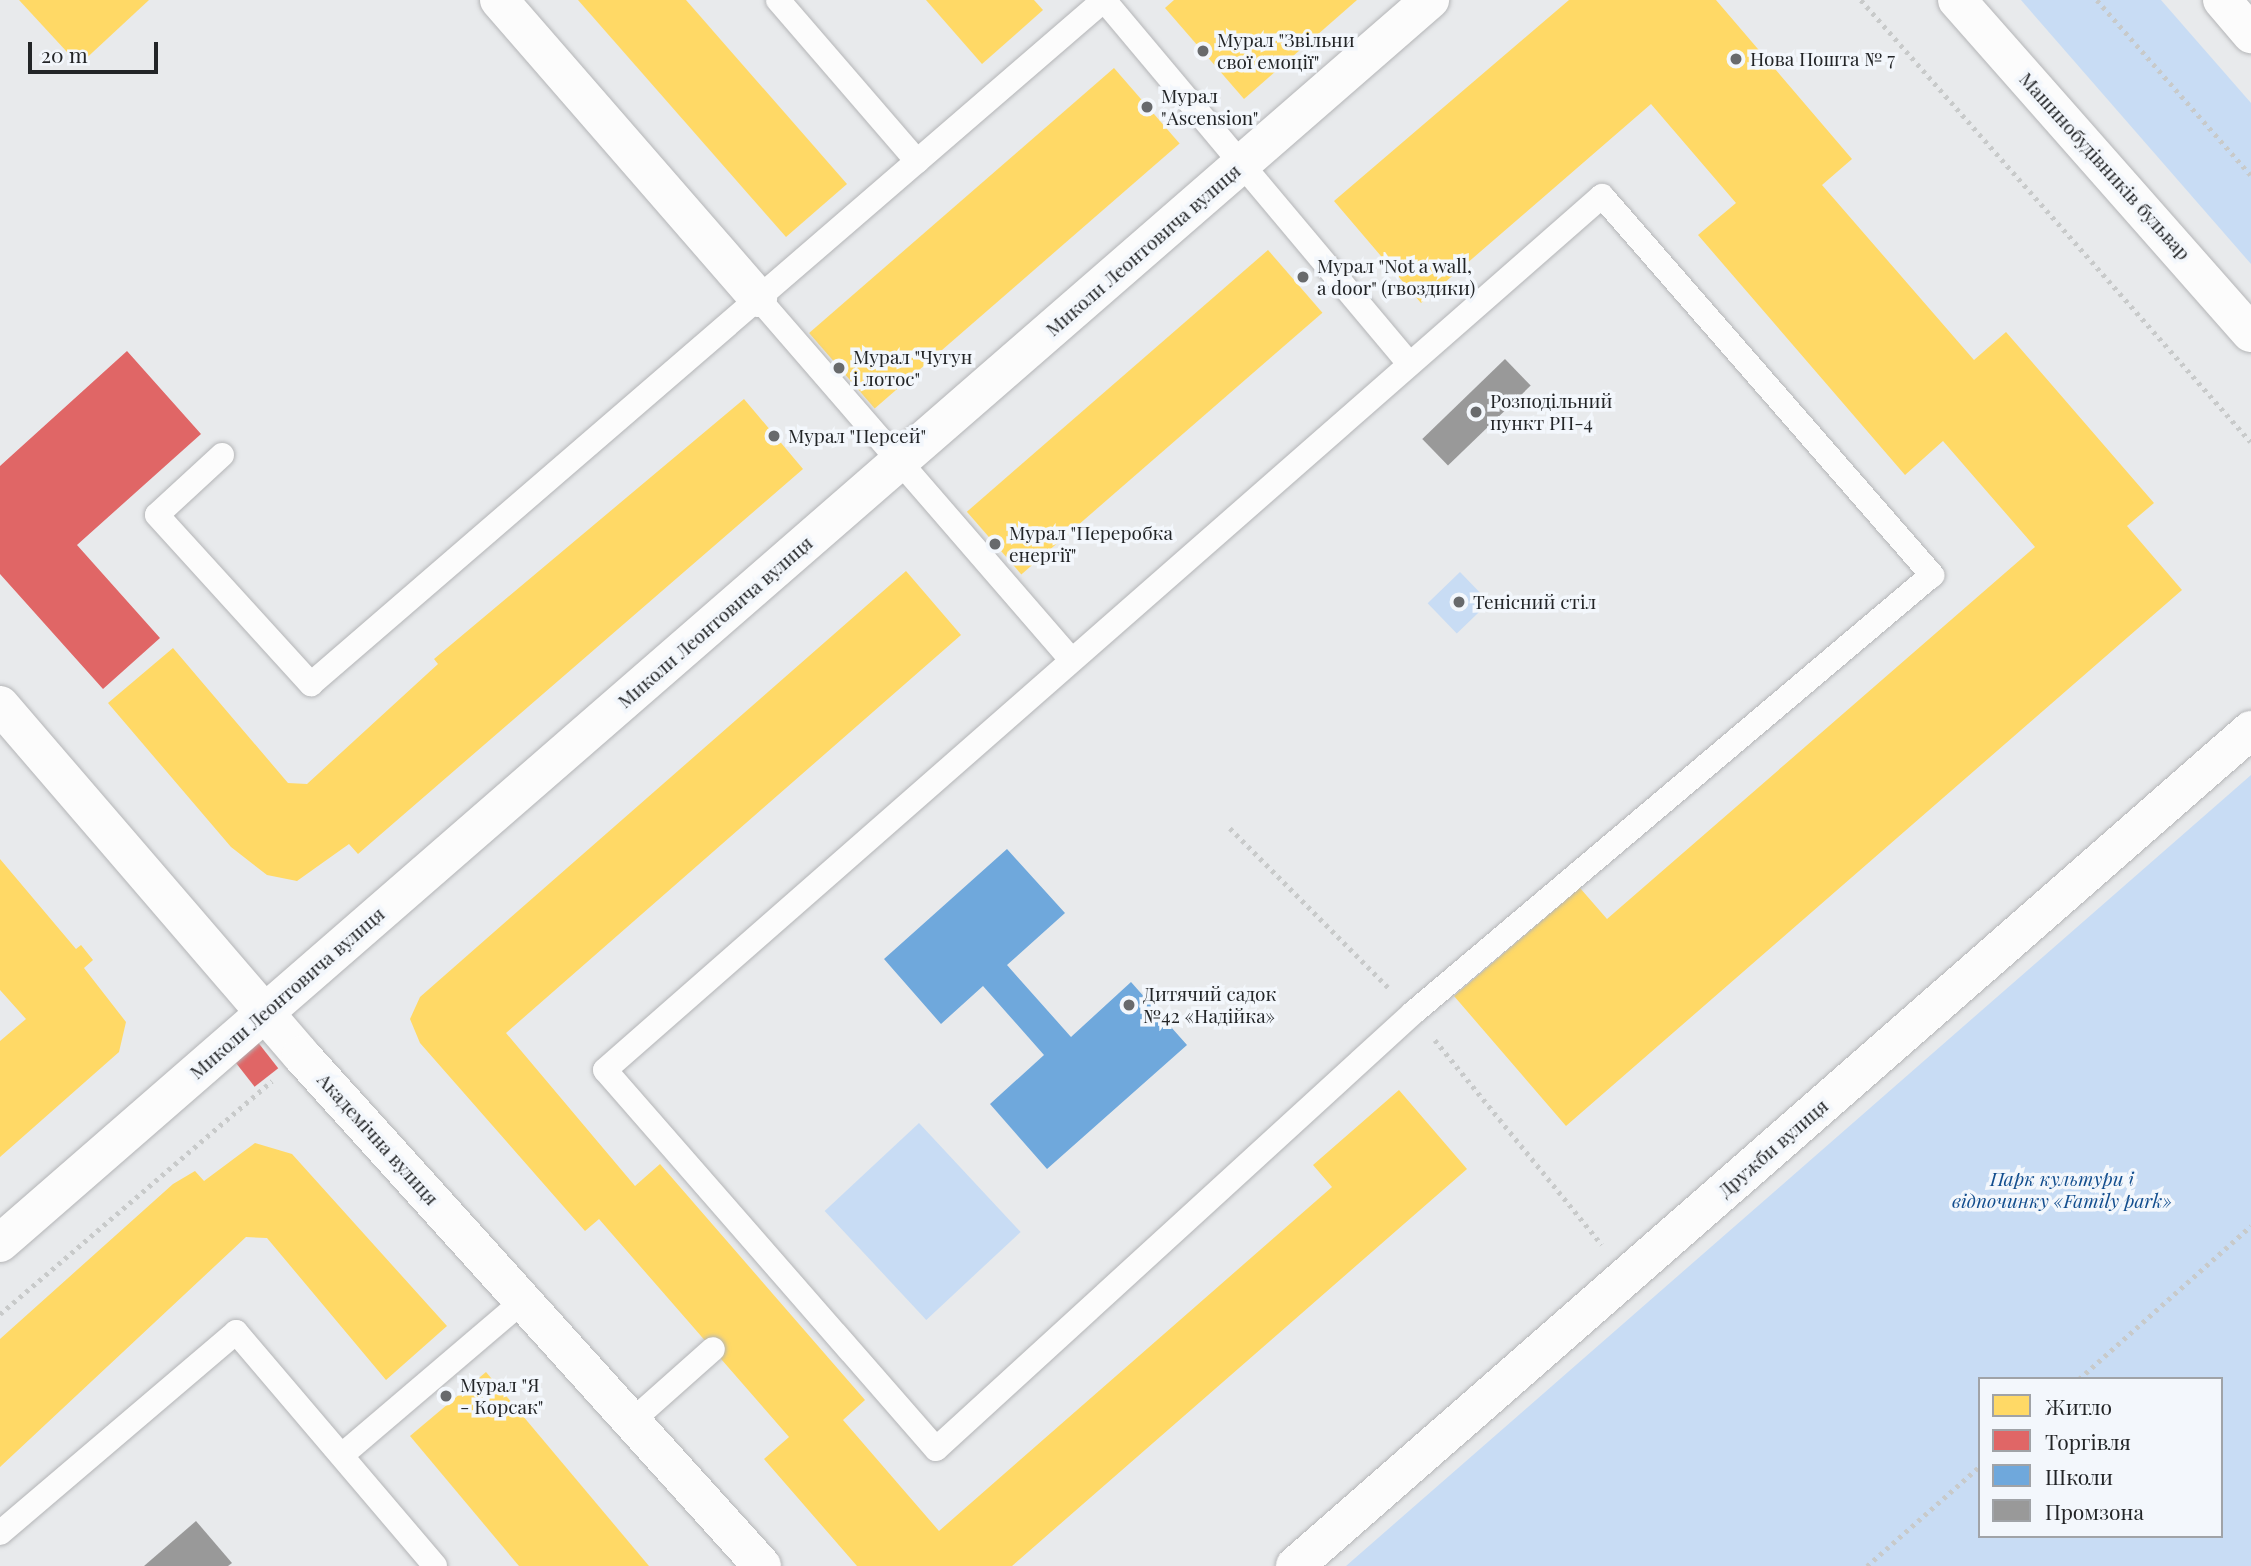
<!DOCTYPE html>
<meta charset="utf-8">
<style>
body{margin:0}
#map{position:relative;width:2251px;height:1566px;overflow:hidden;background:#e8eaec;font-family:"Playfair Display",serif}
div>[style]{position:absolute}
.green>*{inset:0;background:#c8dcf4;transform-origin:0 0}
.homes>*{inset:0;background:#ffd966;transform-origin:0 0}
.shops>*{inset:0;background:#e06666;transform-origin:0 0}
.schools>*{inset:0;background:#6fa8dc}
.industry>*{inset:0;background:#999;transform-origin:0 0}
.path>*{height:4.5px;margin-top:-2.25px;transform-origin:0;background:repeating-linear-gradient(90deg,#c8caca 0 3.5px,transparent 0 8.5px)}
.roads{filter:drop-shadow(0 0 2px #b4b5b7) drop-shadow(0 0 2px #b4b5b7)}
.service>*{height:24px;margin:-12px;padding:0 12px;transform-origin:12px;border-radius:12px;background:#fcfcfc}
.minor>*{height:38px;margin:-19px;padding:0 19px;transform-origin:19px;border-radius:19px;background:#fcfcfc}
.tertiary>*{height:38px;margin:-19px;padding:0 19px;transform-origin:19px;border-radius:19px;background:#fcfcfc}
.dots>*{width:19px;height:19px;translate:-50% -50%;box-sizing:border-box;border:4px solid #f3f7fc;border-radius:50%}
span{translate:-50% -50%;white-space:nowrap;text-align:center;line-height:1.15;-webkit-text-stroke:7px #f3f7fc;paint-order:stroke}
.poi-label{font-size:19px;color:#232527}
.left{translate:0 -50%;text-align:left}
.street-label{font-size:19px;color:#232527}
.park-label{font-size:19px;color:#134e8e;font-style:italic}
.legend{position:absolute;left:1978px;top:1377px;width:245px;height:161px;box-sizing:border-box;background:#f3f7fc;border:2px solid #a0a3a7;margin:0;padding:9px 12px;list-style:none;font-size:21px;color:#232527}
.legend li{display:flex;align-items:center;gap:14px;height:35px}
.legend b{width:35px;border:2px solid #a0a3a7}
.scale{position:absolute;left:28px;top:42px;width:130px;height:32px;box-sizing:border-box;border:4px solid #232527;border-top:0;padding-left:9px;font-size:21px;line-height:24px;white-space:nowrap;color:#232527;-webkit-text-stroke:5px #f3f7fc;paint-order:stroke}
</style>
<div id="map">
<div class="green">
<div style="clip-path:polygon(2021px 0,2161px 0,2251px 103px,2251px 264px)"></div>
<div style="left:1460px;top:572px;width:42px;height:45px;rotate:46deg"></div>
<div style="clip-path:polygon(evenodd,2251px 775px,2251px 1566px,1346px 1566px,2251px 775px,1980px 1379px,2221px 1379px,2221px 1536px,1980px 1536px,1980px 1379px)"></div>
<div style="left:919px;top:1123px;width:149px;height:129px;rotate:47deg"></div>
</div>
<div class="homes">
<div style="clip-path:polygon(19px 0,149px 0,79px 65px)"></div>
<div style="clip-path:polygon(578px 0,686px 0,847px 184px,786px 237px)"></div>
<div style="clip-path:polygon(926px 0,1034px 0,1043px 10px,982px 64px)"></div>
<div style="clip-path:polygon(1174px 0,1357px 0,1244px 99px,1165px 8px)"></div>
<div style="clip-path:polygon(1569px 0,1716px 0,1852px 159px,1822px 185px,1974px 360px,2006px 332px,2154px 503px,2127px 526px,2182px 590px,1566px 1126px,1454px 996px,1580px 888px,1607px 919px,2035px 547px,1943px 441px,1905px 475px,1698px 235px,1736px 203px,1651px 104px,1421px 303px,1334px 201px)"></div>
<div style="left:1114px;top:68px;width:100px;height:404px;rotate:49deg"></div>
<div style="left:1268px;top:250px;width:83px;height:399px;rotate:49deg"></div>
<div style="clip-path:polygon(744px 399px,803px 469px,358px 854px,349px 844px,297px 881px,267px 875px,231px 847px,108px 703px,173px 648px,288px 783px,307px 784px,438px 664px,434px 659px)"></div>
<div style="clip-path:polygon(906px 571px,961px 635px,506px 1033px,635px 1186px,660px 1164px,865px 1400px,843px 1420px,939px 1531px,1332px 1187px,1313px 1165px,1399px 1090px,1467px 1169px,1012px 1566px,857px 1566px,764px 1459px,789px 1437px,599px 1219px,585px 1231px,420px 1043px,410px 1019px,420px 997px)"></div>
<div style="clip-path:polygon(0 859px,76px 949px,81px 945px,93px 960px,84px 968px,126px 1022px,119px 1052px,0 1157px,0 1041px,26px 1019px,0 990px)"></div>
<div style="clip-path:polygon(255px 1143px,292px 1154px,447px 1326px,386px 1380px,267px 1238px,246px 1237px,0 1467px,0 1339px,173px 1184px,195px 1171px,204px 1181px)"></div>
<div style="clip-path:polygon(486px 1372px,649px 1566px,519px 1566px,410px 1436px)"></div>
</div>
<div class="shops">
<div style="clip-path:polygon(127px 351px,201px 434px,77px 545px,160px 638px,103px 689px,0 574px,0 466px)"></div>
<div style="left:253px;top:1036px;width:41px;height:30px;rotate:52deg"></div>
</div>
<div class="schools">
<div style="clip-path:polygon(1007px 849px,1065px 913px,1007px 965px,1071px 1037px,1131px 982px,1187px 1045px,1047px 1169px,990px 1104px,1044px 1055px,983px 986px,941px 1024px,884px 959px)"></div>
</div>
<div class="industry">
<div style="left:1505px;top:359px;width:37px;height:115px;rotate:46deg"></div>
<div style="clip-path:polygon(196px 1521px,232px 1563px,228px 1566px,144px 1566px)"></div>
</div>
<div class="path">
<div style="left:1861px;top:0;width:589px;rotate:48.58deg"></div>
<div style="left:2097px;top:0;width:233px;rotate:48.7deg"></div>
<div style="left:1230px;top:828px;width:227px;rotate:45.2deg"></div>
<div style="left:1435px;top:1040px;width:264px;rotate:50.8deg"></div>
<div style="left:0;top:1314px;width:358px;rotate:-40.6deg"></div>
<div style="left:2079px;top:1379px;width:230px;rotate:-41.7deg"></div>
<div style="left:1867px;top:1566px;width:151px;rotate:-41.5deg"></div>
</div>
<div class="roads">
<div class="service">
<div style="left:778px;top:0;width:213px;rotate:49.2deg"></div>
<div style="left:1104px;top:0;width:475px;rotate:50deg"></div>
<div style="left:1602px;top:196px;width:503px;rotate:48.95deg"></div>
<div style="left:1932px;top:575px;width:679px;rotate:139.84deg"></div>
<div style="left:1413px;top:1013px;width:646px;rotate:137.57deg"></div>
<div style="left:936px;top:1449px;width:503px;rotate:-131.13deg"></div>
<div style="left:605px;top:1070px;width:1326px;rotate:-41.24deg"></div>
<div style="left:758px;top:298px;width:479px;rotate:49.1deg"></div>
<div style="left:222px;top:455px;width:88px;rotate:137.3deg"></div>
<div style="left:157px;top:515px;width:229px;rotate:47.7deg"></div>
<div style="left:311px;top:684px;width:1047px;rotate:-40.78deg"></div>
<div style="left:632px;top:1421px;width:108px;rotate:-41.6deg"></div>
<div style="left:342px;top:1455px;width:240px;rotate:-40.4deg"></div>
<div style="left:0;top:1533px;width:310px;rotate:-40.4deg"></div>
<div style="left:236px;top:1332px;width:307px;rotate:49.6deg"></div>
</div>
<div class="minor">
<div style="left:499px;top:0;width:395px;rotate:49deg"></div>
<div style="left:0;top:1243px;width:1895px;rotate:-41deg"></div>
</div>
<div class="tertiary">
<div style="left:1957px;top:0;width:444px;rotate:48.6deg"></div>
<div style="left:2222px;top:0;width:45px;rotate:49.5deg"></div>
<div style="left:0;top:705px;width:462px;rotate:49.3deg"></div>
<div style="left:301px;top:1055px;width:688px;rotate:47.94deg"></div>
<div style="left:1295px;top:1566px;width:1270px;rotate:-41.17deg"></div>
</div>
</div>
<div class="dots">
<div style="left:1203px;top:51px;background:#686a6c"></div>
<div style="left:1736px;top:59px;background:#686a6c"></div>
<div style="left:1147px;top:107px;background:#686a6c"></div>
<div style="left:1303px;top:277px;background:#686a6c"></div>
<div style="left:839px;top:368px;background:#686a6c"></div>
<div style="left:1476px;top:412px;background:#686a6c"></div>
<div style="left:774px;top:436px;background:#686a6c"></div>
<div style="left:995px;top:544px;background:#686a6c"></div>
<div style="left:1459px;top:602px;background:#686a6c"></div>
<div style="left:1129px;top:1005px;background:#686a6c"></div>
<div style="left:446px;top:1396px;background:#686a6c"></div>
</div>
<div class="poi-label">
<span class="left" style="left:1217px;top:51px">Мурал "Звільни<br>свої емоції"</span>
<span class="left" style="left:1750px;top:59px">Нова Пошта № 7</span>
<span class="left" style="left:1161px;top:107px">Мурал<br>"Ascension"</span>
<span class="left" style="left:1317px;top:277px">Мурал "Not a wall,<br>a door" (гвоздики)</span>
<span class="left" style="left:853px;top:368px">Мурал "Чугун<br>і лотос"</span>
<span class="left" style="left:1490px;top:412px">Розподільний<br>пункт РП-4</span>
<span class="left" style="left:788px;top:436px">Мурал "Персей"</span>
<span class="left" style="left:1009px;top:544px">Мурал "Переробка<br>енергії"</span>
<span class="left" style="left:1473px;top:602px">Тенісний стіл</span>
<span class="left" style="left:1143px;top:1005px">Дитячий садок<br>№42 «Надійка»</span>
<span class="left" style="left:460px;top:1396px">Мурал "Я<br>- Корсак"</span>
</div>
<div class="street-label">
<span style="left:2105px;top:166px;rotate:48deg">Машинобудівників бульвар</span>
<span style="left:1143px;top:250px;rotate:-41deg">Миколи Леонтовича вулиця</span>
<span style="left:715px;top:622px;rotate:-41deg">Миколи Леонтовича вулиця</span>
<span style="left:287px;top:993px;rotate:-41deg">Миколи Леонтовича вулиця</span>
<span style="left:378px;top:1139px;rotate:48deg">Академічна вулиця</span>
<span style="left:1773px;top:1148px;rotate:-41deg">Дружби вулиця</span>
</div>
<div class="park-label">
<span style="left:2062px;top:1190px">Парк культури і<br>відпочинку «Family park»</span>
</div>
<ul class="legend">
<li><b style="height:19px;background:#ffd966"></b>Житло</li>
<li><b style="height:19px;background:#e06666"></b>Торгівля</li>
<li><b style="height:19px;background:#6fa8dc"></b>Школи</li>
<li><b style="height:19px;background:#999"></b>Промзона</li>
</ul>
<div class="scale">20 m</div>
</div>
